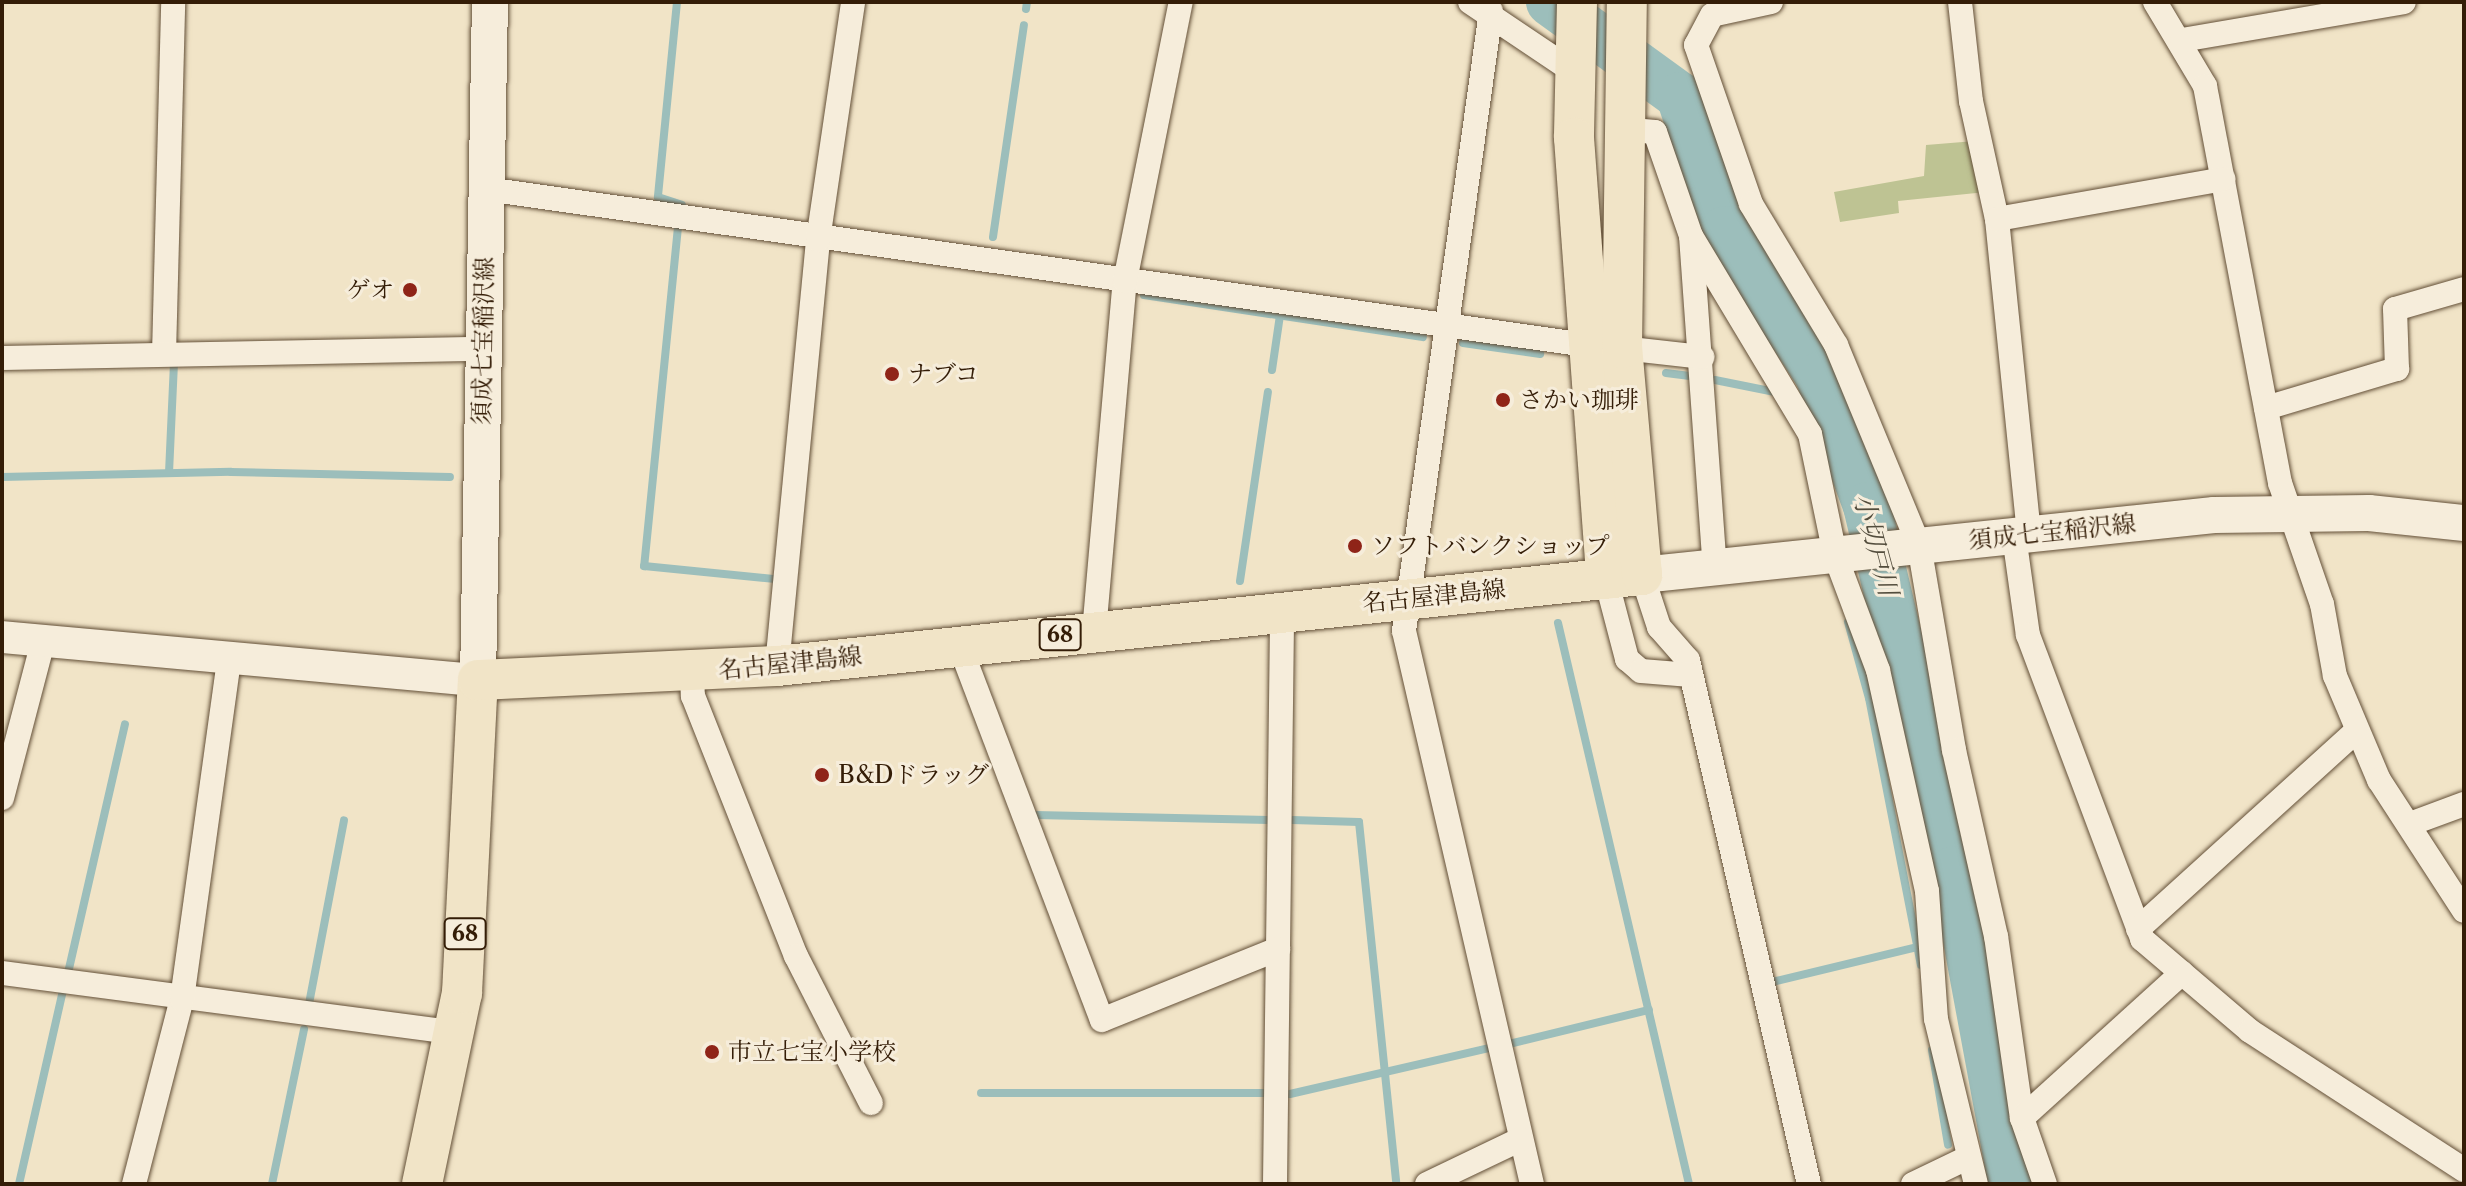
<!DOCTYPE html>
<meta charset="utf-8">
<style>
body{margin:0}
#map{position:relative;width:2466px;height:1186px;overflow:hidden;background:#f1e4c7;font-family:"Libre Caslon Text","Noto Serif JP",serif}
div>[style]{position:absolute}
.green>*{inset:0;background:#bec393}
.stream>*{height:8px;margin:-4px;padding:0 4px;transform-origin:4px;border-radius:4px;background:#9cbebb}
.river>*{height:48px;margin:-24px;padding:0 24px;transform-origin:24px;border-radius:24px;background:#9cbebb}
.roads{filter:drop-shadow(0 0 2px #634f37) drop-shadow(0 0 2px #634f37)}
.minor>*{height:24px;margin:-12px;padding:0 12px;transform-origin:12px;border-radius:12px;background:#f6eddb}
.tertiary>*{height:32px;margin:-16px;padding:0 16px;transform-origin:16px;border-radius:16px;background:#f6eddb}
.secondary>*{height:36px;margin:-18px;padding:0 18px;transform-origin:18px;border-radius:18px;background:#f6eddb}
.primary>*{height:40px;margin:-20px;padding:0 20px;transform-origin:20px;border-radius:20px;background:#f1e4c7}
.dots>*{width:22px;height:22px;translate:-50% -50%;box-sizing:border-box;border:4px solid #f6eddb;border-radius:50%}
span{translate:-50% -50%;white-space:nowrap;text-align:center;line-height:1.15;-webkit-text-stroke:6px #f6eddb;paint-order:stroke}
.shield-label span{padding:2px 6px;background:#f6eddb;border:2px solid;border-radius:6px;-webkit-text-stroke-width:0}
.shield-label{font-size:22px;color:#341d07;font-weight:700}
.poi-label{font-size:24px;color:#341d07}
.right{translate:-100% -50%;text-align:right}
.left{translate:0 -50%;text-align:left}
.street-label{font-size:24px;color:#341d07}
.water-label{font-size:26px;color:#534d3d;font-style:italic}
.frame{position:absolute;inset:0;border:4px solid #341d07;pointer-events:none}
</style>
<div id="map">
<div class="green">
<div style="clip-path:polygon(1975px 141px,1986px 192px,1898px 201px,1899px 213px,1840px 222px,1834px 192px,1924px 176px,1926px 145px)"></div>
</div>
<div class="stream">
<div style="left:677px;top:2px;width:196px;rotate:95.6deg"></div>
<div style="left:658px;top:197px;width:25px;rotate:18deg"></div>
<div style="left:1026px;top:9px;width:7px;rotate:-82deg"></div>
<div style="left:678px;top:227px;width:341px;rotate:95.7deg"></div>
<div style="left:644px;top:566px;width:132px;rotate:5.7deg"></div>
<div style="left:993px;top:237px;width:214px;rotate:-81.7deg"></div>
<div style="left:1144px;top:295px;width:282px;rotate:8.6deg"></div>
<div style="left:1463px;top:343px;width:78px;rotate:8.1deg"></div>
<div style="left:1272px;top:370px;width:56px;rotate:-81.7deg"></div>
<div style="left:1666px;top:373px;width:24px;rotate:7deg"></div>
<div style="left:1798px;top:379px;width:21px;rotate:-8deg"></div>
<div style="left:1715px;top:380px;width:61px;rotate:11.3deg"></div>
<div style="left:169px;top:473px;width:109px;rotate:-87.4deg"></div>
<div style="left:2px;top:477px;width:229px;rotate:-1.3deg"></div>
<div style="left:231px;top:472px;width:219px;rotate:1.3deg"></div>
<div style="left:1240px;top:581px;width:191px;rotate:-81.6deg"></div>
<div style="left:1848px;top:622px;width:79px;rotate:74.6deg"></div>
<div style="left:1869px;top:698px;width:272px;rotate:79deg"></div>
<div style="left:1558px;top:623px;width:576px;rotate:76.86deg"></div>
<div style="left:1035px;top:815px;width:234px;rotate:1.2deg"></div>
<div style="left:1292px;top:820px;width:67px;rotate:1.7deg"></div>
<div style="left:1359px;top:822px;width:361px;rotate:84.1deg"></div>
<div style="left:1949px;top:946px;width:18px;rotate:-16deg"></div>
<div style="left:68px;top:973px;width:255px;rotate:-77.1deg"></div>
<div style="left:1772px;top:982px;width:150px;rotate:-13.5deg"></div>
<div style="left:308px;top:1009px;width:192px;rotate:-79.2deg"></div>
<div style="left:1509px;top:1044px;width:144px;rotate:-13.7deg"></div>
<div style="left:1932px;top:1050px;width:96px;rotate:80.4deg"></div>
<div style="left:981px;top:1093px;width:287px"></div>
<div style="left:1290px;top:1094px;width:205px;rotate:-13deg"></div>
<div style="left:19px;top:1184px;width:199px;rotate:-77.2deg"></div>
<div style="left:272px;top:1184px;width:158px;rotate:-78.3deg"></div>
</div>
<div class="river">
<div style="left:1550px;top:2px;width:160px;rotate:35.9deg"></div>
<div style="left:1680px;top:96px;width:141px;rotate:71.4deg"></div>
<div style="left:1725px;top:230px;width:174px;rotate:57.2deg"></div>
<div style="left:1819px;top:376px;width:139px;rotate:69.7deg"></div>
<div style="left:1867px;top:506px;width:374px;rotate:76.6deg"></div>
<div style="left:1954px;top:870px;width:319px;rotate:79.5deg"></div>
</div>
<div class="roads">
<div class="minor">
<div style="left:1470px;top:2px;width:125px;rotate:33.9deg"></div>
<div style="left:1771px;top:2px;width:60px;rotate:167.6deg"></div>
<div style="left:1712px;top:15px;width:34px;rotate:118deg"></div>
<div style="left:1696px;top:45px;width:168px;rotate:70.9deg"></div>
<div style="left:1751px;top:204px;width:165px;rotate:58.9deg"></div>
<div style="left:1836px;top:345px;width:217px;rotate:67.5deg"></div>
<div style="left:1919px;top:545px;width:208px;rotate:80.3deg"></div>
<div style="left:1954px;top:750px;width:191px;rotate:77.3deg"></div>
<div style="left:1996px;top:936px;width:184px;rotate:81.9deg"></div>
<div style="left:2022px;top:1118px;width:70px;rotate:70.8deg"></div>
<div style="left:1960px;top:2px;width:100px;rotate:83.7deg"></div>
<div style="left:1971px;top:101px;width:121px;rotate:77.6deg"></div>
<div style="left:1997px;top:219px;width:317px;rotate:84.2deg"></div>
<div style="left:2155px;top:2px;width:98px;rotate:59.2deg"></div>
<div style="left:2205px;top:86px;width:404px;rotate:79.3deg"></div>
<div style="left:2280px;top:483px;width:128px;rotate:70.9deg"></div>
<div style="left:2322px;top:604px;width:73px;rotate:79.8deg"></div>
<div style="left:2335px;top:676px;width:113px;rotate:67.1deg"></div>
<div style="left:2379px;top:780px;width:156px;rotate:57deg"></div>
<div style="left:1491px;top:11px;width:626px;rotate:97.99deg"></div>
<div style="left:1404px;top:631px;width:568px;rotate:76.97deg"></div>
<div style="left:2182px;top:40px;width:225px;rotate:-9.7deg"></div>
<div style="left:1620px;top:129px;width:35px;rotate:5deg"></div>
<div style="left:1655px;top:132px;width:110px;rotate:70.9deg"></div>
<div style="left:1691px;top:236px;width:333px;rotate:85.9deg"></div>
<div style="left:486px;top:189px;width:1111px;rotate:8.07deg"></div>
<div style="left:1997px;top:219px;width:230px;rotate:-10deg"></div>
<div style="left:1691px;top:236px;width:231px;rotate:59deg"></div>
<div style="left:1810px;top:434px;width:124px;rotate:78.3deg"></div>
<div style="left:1835px;top:555px;width:123px;rotate:69.5deg"></div>
<div style="left:1878px;top:670px;width:226px;rotate:77.5deg"></div>
<div style="left:1927px;top:891px;width:128px;rotate:86deg"></div>
<div style="left:1936px;top:1019px;width:170px;rotate:76.4deg"></div>
<div style="left:1622px;top:348px;width:81px;rotate:6.4deg"></div>
<div style="left:164px;top:354px;width:352px;rotate:-88.5deg"></div>
<div style="left:2px;top:358px;width:481px;rotate:-1.1deg"></div>
<div style="left:2266px;top:408px;width:137px;rotate:-16.6deg"></div>
<div style="left:2397px;top:369px;width:60px;rotate:-91.9deg"></div>
<div style="left:2395px;top:309px;width:72px;rotate:-16.2deg"></div>
<div style="left:2014px;top:536px;width:100px;rotate:82deg"></div>
<div style="left:2028px;top:635px;width:325px;rotate:69.4deg"></div>
<div style="left:2142px;top:939px;width:142px;rotate:40.4deg"></div>
<div style="left:2250px;top:1031px;width:255px;rotate:33deg"></div>
<div style="left:1642px;top:575px;width:55px;rotate:71.9deg"></div>
<div style="left:1659px;top:627px;width:44px;rotate:48.7deg"></div>
<div style="left:1688px;top:660px;width:538px;rotate:77deg"></div>
<div style="left:1606px;top:579px;width:83px;rotate:75.3deg"></div>
<div style="left:1627px;top:659px;width:18px;rotate:41deg"></div>
<div style="left:1641px;top:671px;width:50px;rotate:4.6deg"></div>
<div style="left:1094px;top:632px;width:352px;rotate:-85deg"></div>
<div style="left:1125px;top:281px;width:285px;rotate:-78.7deg"></div>
<div style="left:959px;top:644px;width:402px;rotate:69.2deg"></div>
<div style="left:1102px;top:1020px;width:190px;rotate:-22deg"></div>
<div style="left:1278px;top:949px;width:337px;rotate:-89.3deg"></div>
<div style="left:777px;top:666px;width:428px;rotate:-84.5deg"></div>
<div style="left:818px;top:240px;width:241px;rotate:-81.6deg"></div>
<div style="left:692px;top:672px;width:24px;rotate:88deg"></div>
<div style="left:693px;top:696px;width:280px;rotate:68.4deg"></div>
<div style="left:796px;top:956px;width:165px;rotate:63deg"></div>
<div style="left:2px;top:798px;width:161px;rotate:-75.3deg"></div>
<div style="left:2410px;top:824px;width:58px;rotate:-20.3deg"></div>
<div style="left:2138px;top:929px;width:293px;rotate:-42.2deg"></div>
<div style="left:2px;top:973px;width:457px;rotate:7.5deg"></div>
<div style="left:2022px;top:1118px;width:216px;rotate:-42.2deg"></div>
<div style="left:134px;top:1184px;width:191px;rotate:-75.5deg"></div>
<div style="left:182px;top:999px;width:340px;rotate:-82.1deg"></div>
<div style="left:1275px;top:1184px;width:235px;rotate:-89.3deg"></div>
<div style="left:1427px;top:1184px;width:104px;rotate:-25.6deg"></div>
<div style="left:1913px;top:1184px;width:60px;rotate:-25.7deg"></div>
</div>
<div class="tertiary">
<div style="left:2px;top:637px;width:478px;rotate:5.2deg"></div>
</div>
<div class="secondary">
<div style="left:1642px;top:575px;width:575px;rotate:-5.99deg"></div>
<div style="left:2214px;top:515px;width:155px;rotate:-0.7deg"></div>
<div style="left:2369px;top:513px;width:96px;rotate:6deg"></div>
<div style="left:478px;top:680px;width:678px;rotate:-88.99deg"></div>
</div>
<div class="primary">
<div style="left:1577px;top:2px;width:136px;rotate:91.3deg"></div>
<div style="left:1574px;top:138px;width:442px;rotate:85.8deg"></div>
<div style="left:422px;top:1184px;width:195px;rotate:-78.2deg"></div>
<div style="left:462px;top:993px;width:313px;rotate:-87.1deg"></div>
<div style="left:478px;top:680px;width:299px;rotate:-2.7deg"></div>
<div style="left:777px;top:666px;width:870px;rotate:-6.01deg"></div>
<div style="left:1642px;top:575px;width:228px;rotate:-95deg"></div>
<div style="left:1622px;top:348px;width:346px;rotate:-89.2deg"></div>
</div>
</div>
<div class="dots">
<div style="left:410px;top:290px;background:#8f2418"></div>
<div style="left:892px;top:374px;background:#8f2418"></div>
<div style="left:1503px;top:400px;background:#8f2418"></div>
<div style="left:1355px;top:546px;background:#8f2418"></div>
<div style="left:822px;top:775px;background:#8f2418"></div>
<div style="left:712px;top:1052px;background:#8f2418"></div>
</div>
<div class="shield-label">
<span style="left:1060px;top:635px">68</span>
<span style="left:465px;top:934px">68</span>
</div>
<div class="poi-label">
<span class="right" style="left:394px;top:290px">ゲオ</span>
<span class="left" style="left:908px;top:374px">ナブコ</span>
<span class="left" style="left:1519px;top:400px">さかい珈琲</span>
<span class="left" style="left:1371px;top:546px">ソフトバンクショップ</span>
<span class="left" style="left:838px;top:775px">B&amp;Dドラッグ</span>
<span class="left" style="left:728px;top:1052px">市立七宝小学校</span>
</div>
<div class="street-label">
<span style="left:483px;top:341px;rotate:-89deg">須成七宝稲沢線</span>
<span style="left:2052px;top:532px;rotate:-6deg">須成七宝稲沢線</span>
<span style="left:1434px;top:596px;rotate:-6deg">名古屋津島線</span>
<span style="left:790px;top:663px;rotate:-6deg">名古屋津島線</span>
</div>
<div class="water-label">
<span style="left:1875px;top:545px;rotate:75deg">小切戸川</span>
</div>
<div class="frame"></div>
</div>
